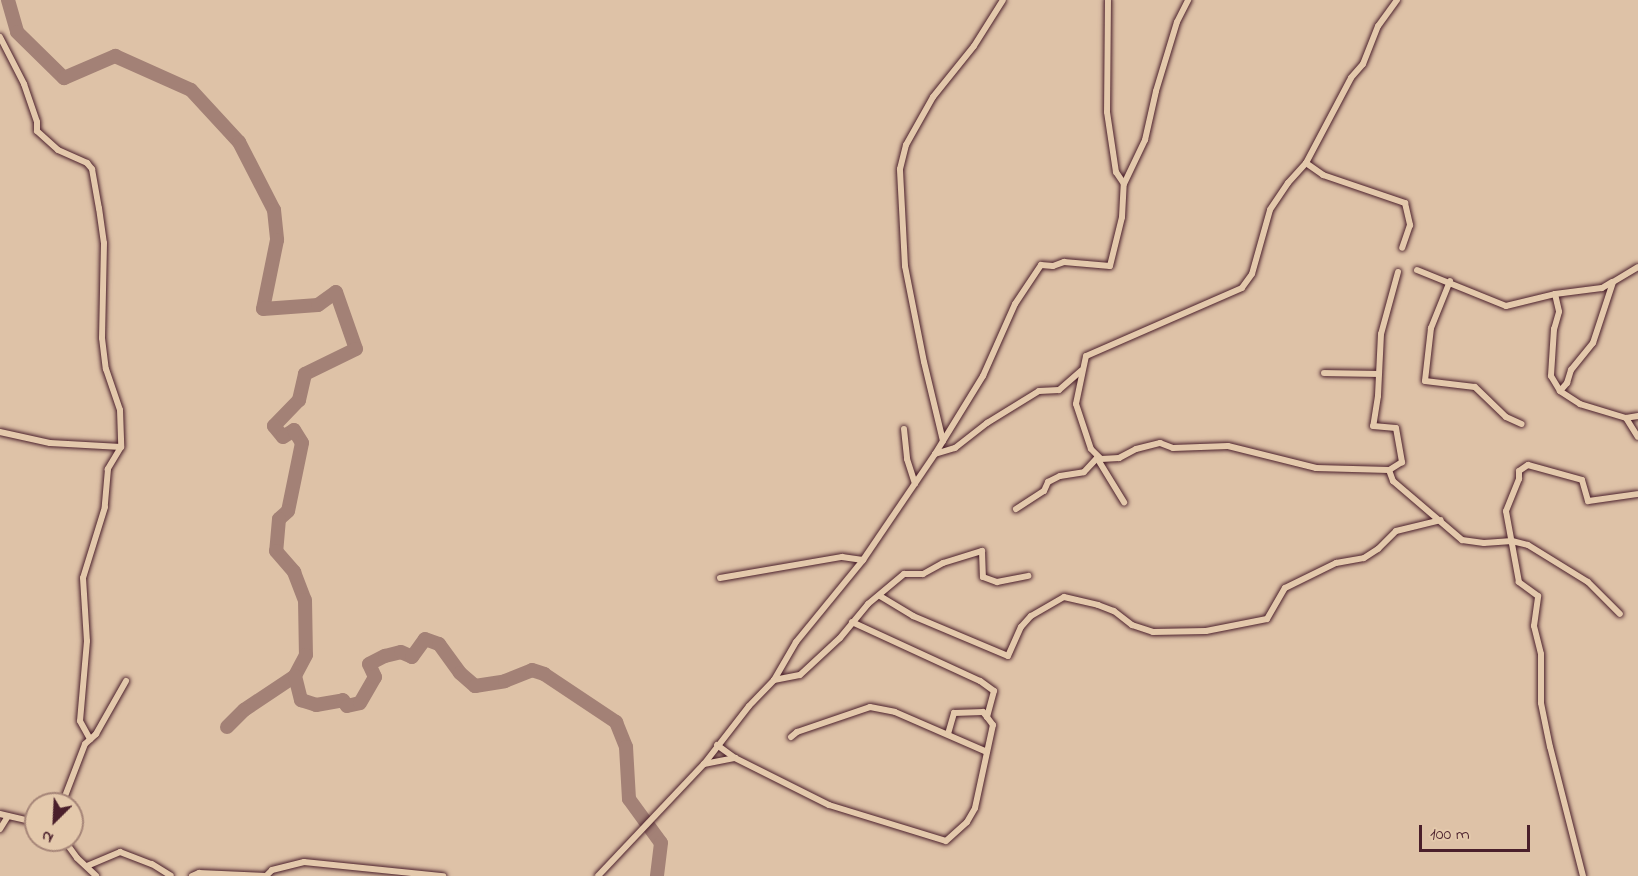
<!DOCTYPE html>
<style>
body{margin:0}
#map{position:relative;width:1638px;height:876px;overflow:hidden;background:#dec2a7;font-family:"Indie Flower",sans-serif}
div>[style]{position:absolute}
.river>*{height:14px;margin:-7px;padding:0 7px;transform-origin:7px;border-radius:7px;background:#a38176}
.roads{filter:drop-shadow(0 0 2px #4a1f2b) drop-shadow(0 0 2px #4a1f2b)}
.minor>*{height:6px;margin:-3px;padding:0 3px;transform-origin:3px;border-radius:3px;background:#e4c9ac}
span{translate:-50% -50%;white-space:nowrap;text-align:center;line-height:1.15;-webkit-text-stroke:4.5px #e4c9ac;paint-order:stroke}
.north{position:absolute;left:24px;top:792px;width:60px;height:60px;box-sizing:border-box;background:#e4c9ac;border:2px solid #a68578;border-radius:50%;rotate:204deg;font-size:16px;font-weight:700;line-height:24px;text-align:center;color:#4a1f2b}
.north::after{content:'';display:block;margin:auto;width:21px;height:27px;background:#4a1f2b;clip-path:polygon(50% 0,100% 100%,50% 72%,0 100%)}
.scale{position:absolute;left:1419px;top:825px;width:111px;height:27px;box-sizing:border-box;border:3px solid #4a1f2b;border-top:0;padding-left:8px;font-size:18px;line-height:21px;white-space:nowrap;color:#4a1f2b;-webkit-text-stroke:4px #e4c9ac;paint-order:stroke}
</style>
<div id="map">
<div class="river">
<div style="left:8px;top:0;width:33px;rotate:74deg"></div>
<div style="left:17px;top:32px;width:66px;rotate:44.4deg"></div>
<div style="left:64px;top:78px;width:56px;rotate:-23.3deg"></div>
<div style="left:115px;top:56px;width:83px;rotate:24.1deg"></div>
<div style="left:191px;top:90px;width:71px;rotate:47.3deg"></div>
<div style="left:239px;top:142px;width:76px;rotate:62.8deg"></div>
<div style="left:274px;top:210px;width:30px;rotate:84deg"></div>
<div style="left:277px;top:240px;width:70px;rotate:101.5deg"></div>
<div style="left:263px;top:309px;width:55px;rotate:-4.2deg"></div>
<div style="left:318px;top:305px;width:22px;rotate:-36deg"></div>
<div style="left:336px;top:292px;width:60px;rotate:70.7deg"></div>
<div style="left:356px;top:349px;width:57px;rotate:153.9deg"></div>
<div style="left:305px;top:374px;width:27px;rotate:103deg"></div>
<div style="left:299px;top:400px;width:36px;rotate:134deg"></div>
<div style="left:274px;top:426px;width:14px;rotate:51deg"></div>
<div style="left:283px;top:437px;width:13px;rotate:-32deg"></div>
<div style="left:294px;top:430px;width:15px;rotate:58deg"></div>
<div style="left:302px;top:443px;width:69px;rotate:101.6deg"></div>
<div style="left:288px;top:511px;width:12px;rotate:138deg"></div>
<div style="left:279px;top:519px;width:32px;rotate:95deg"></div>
<div style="left:276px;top:551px;width:28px;rotate:49deg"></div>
<div style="left:294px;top:572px;width:30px;rotate:69deg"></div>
<div style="left:305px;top:600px;width:55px;rotate:89deg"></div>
<div style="left:306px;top:655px;width:24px;rotate:118deg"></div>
<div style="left:295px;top:676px;width:61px;rotate:146.3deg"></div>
<div style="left:244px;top:710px;width:24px;rotate:135deg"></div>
<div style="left:295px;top:676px;width:25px;rotate:76deg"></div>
<div style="left:301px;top:700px;width:16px;rotate:18deg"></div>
<div style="left:316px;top:705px;width:27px;rotate:-10deg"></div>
<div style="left:343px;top:700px;width:7px;rotate:56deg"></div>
<div style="left:347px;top:706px;width:13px;rotate:-13deg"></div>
<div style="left:360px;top:703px;width:30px;rotate:-60deg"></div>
<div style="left:375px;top:677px;width:14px;rotate:-115deg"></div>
<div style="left:369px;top:664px;width:18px;rotate:-27deg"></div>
<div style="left:385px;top:656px;width:16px;rotate:-14deg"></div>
<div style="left:401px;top:652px;width:12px;rotate:24deg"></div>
<div style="left:412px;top:657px;width:22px;rotate:-54deg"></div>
<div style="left:425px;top:639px;width:15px;rotate:20deg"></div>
<div style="left:439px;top:644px;width:36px;rotate:54deg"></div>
<div style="left:460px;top:673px;width:20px;rotate:41deg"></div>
<div style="left:475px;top:686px;width:30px;rotate:-9deg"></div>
<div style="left:505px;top:681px;width:29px;rotate:-22deg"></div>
<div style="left:532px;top:670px;width:13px;rotate:18deg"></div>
<div style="left:544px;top:674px;width:87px;rotate:33.7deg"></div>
<div style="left:616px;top:722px;width:27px;rotate:68deg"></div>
<div style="left:626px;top:747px;width:52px;rotate:86.7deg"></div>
<div style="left:629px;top:799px;width:54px;rotate:54deg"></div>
<div style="left:661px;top:843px;width:33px;rotate:97deg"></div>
</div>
<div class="roads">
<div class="minor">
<div style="left:1108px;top:0;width:112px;rotate:90.5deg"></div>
<div style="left:1107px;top:112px;width:61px;rotate:81.5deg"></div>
<div style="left:1116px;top:172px;width:14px;rotate:56deg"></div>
<div style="left:1397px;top:0;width:32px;rotate:126deg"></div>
<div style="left:1378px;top:26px;width:41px;rotate:111.5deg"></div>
<div style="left:1363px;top:64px;width:18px;rotate:131deg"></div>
<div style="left:1351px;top:78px;width:96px;rotate:117.9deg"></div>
<div style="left:1306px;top:163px;width:21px;rotate:35deg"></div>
<div style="left:1323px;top:175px;width:87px;rotate:18.9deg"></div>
<div style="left:1405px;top:203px;width:23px;rotate:77deg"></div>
<div style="left:1410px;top:225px;width:24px;rotate:109deg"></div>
<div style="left:0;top:37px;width:53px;rotate:62.9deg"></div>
<div style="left:24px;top:84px;width:40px;rotate:71.1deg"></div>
<div style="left:37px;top:122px;width:9px;rotate:90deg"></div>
<div style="left:37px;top:131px;width:28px;rotate:42deg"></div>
<div style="left:58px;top:150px;width:32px;rotate:24deg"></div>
<div style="left:87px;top:163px;width:8px;rotate:50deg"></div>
<div style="left:92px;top:169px;width:40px;rotate:80deg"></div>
<div style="left:99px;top:208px;width:35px;rotate:82deg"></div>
<div style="left:104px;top:243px;width:95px;rotate:91.2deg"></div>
<div style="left:102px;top:338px;width:31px;rotate:83deg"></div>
<div style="left:106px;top:369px;width:43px;rotate:71.1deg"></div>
<div style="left:120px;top:410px;width:37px;rotate:88deg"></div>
<div style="left:121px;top:447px;width:26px;rotate:121deg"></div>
<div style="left:108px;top:469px;width:38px;rotate:95deg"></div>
<div style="left:105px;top:507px;width:74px;rotate:107.2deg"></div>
<div style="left:83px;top:578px;width:63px;rotate:86.4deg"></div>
<div style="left:87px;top:641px;width:80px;rotate:95deg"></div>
<div style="left:80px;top:721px;width:21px;rotate:61deg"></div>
<div style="left:1306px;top:163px;width:27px;rotate:132deg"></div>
<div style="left:1288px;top:183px;width:32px;rotate:124deg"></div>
<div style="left:1270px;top:210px;width:66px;rotate:105.7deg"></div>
<div style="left:1252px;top:274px;width:17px;rotate:126deg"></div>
<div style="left:1242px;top:288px;width:170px;rotate:156.4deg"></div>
<div style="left:1086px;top:356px;width:49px;rotate:101.8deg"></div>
<div style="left:1076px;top:404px;width:47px;rotate:71.6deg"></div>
<div style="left:1091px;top:449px;width:14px;rotate:45deg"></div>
<div style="left:1101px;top:459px;width:18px;rotate:-3deg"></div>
<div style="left:1119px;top:458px;width:19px;rotate:-28deg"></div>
<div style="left:1136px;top:449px;width:25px;rotate:-14deg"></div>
<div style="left:1160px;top:443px;width:14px;rotate:21deg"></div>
<div style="left:1173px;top:448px;width:55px;rotate:-2.1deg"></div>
<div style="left:1228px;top:446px;width:91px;rotate:14deg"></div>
<div style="left:1316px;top:468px;width:73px;rotate:1.6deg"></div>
<div style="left:1417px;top:270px;width:96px;rotate:22deg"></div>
<div style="left:1506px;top:306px;width:50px;rotate:-13.8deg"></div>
<div style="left:1555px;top:294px;width:47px;rotate:-7.3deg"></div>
<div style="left:1602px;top:288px;width:12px;rotate:-31deg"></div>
<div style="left:1398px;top:272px;width:64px;rotate:105.3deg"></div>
<div style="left:1381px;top:334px;width:62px;rotate:92.8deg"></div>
<div style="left:1378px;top:396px;width:30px;rotate:99deg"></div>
<div style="left:1373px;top:426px;width:23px;rotate:5deg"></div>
<div style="left:1396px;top:428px;width:35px;rotate:80deg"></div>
<div style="left:1402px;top:462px;width:15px;rotate:148deg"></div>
<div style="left:1389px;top:470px;width:12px;rotate:70deg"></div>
<div style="left:1393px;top:481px;width:91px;rotate:40.5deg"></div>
<div style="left:1462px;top:540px;width:22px;rotate:8deg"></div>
<div style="left:1484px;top:543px;width:28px;rotate:-4deg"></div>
<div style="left:1512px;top:541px;width:16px;rotate:14deg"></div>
<div style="left:1528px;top:545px;width:70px;rotate:31.7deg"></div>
<div style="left:1588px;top:582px;width:45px;rotate:45deg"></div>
<div style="left:1450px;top:281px;width:51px;rotate:112deg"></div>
<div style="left:1431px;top:328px;width:53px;rotate:96.5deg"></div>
<div style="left:1425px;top:381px;width:50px;rotate:6.8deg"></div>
<div style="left:1475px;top:387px;width:43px;rotate:44.1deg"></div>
<div style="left:1506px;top:417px;width:17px;rotate:24deg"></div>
<div style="left:1555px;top:294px;width:18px;rotate:77deg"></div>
<div style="left:1559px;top:312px;width:18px;rotate:106deg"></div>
<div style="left:1554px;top:329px;width:47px;rotate:93.7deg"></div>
<div style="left:1551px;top:376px;width:17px;rotate:59deg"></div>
<div style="left:1324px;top:373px;width:53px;rotate:1.1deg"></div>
<div style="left:1638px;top:416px;width:12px;rotate:171deg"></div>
<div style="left:1626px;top:418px;width:22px;rotate:58deg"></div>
<div style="left:1626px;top:418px;width:48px;rotate:-163.1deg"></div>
<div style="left:1580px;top:404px;width:24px;rotate:-147deg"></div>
<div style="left:1560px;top:391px;width:11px;rotate:-49deg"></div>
<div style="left:1567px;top:383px;width:14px;rotate:-73deg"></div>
<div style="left:1571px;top:370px;width:35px;rotate:-51deg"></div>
<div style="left:1593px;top:343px;width:64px;rotate:-71.8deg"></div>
<div style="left:1613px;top:282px;width:29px;rotate:-31deg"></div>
<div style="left:904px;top:429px;width:30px;rotate:84deg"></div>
<div style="left:907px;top:459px;width:26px;rotate:72deg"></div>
<div style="left:0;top:432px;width:51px;rotate:12.4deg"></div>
<div style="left:50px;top:443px;width:71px;rotate:3.2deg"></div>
<div style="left:943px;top:441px;width:81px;rotate:-103.5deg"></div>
<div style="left:924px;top:362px;width:98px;rotate:-101.2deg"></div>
<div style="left:905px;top:266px;width:97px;rotate:-93deg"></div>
<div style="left:900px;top:169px;width:25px;rotate:-76deg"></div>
<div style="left:906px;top:145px;width:55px;rotate:-60.6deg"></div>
<div style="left:933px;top:97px;width:65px;rotate:-51.2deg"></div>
<div style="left:974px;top:46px;width:54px;rotate:-57.8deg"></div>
<div style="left:935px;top:454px;width:21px;rotate:-17deg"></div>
<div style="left:955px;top:448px;width:41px;rotate:-38deg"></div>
<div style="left:987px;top:423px;width:61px;rotate:-31.6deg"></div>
<div style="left:1039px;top:391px;width:20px;rotate:-3deg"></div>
<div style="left:1059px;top:390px;width:30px;rotate:-41deg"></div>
<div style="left:1016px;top:509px;width:33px;rotate:-33deg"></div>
<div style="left:1044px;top:491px;width:10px;rotate:-66deg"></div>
<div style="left:1048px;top:482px;width:13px;rotate:-27deg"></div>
<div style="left:1060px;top:476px;width:24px;rotate:-9deg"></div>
<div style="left:1084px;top:472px;width:19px;rotate:-47deg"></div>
<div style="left:1097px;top:458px;width:52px;rotate:58.5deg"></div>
<div style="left:720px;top:578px;width:124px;rotate:-9.8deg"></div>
<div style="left:842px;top:557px;width:21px;rotate:8deg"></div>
<div style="left:880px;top:596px;width:39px;rotate:31deg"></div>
<div style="left:913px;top:616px;width:103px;rotate:22.8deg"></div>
<div style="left:1008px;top:656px;width:32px;rotate:-66deg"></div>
<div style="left:1021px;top:627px;width:15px;rotate:-48deg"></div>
<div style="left:1031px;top:616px;width:38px;rotate:-30deg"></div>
<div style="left:1064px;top:597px;width:35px;rotate:13deg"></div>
<div style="left:1098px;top:605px;width:17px;rotate:21deg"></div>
<div style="left:1114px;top:611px;width:23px;rotate:38deg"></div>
<div style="left:1132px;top:625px;width:22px;rotate:18deg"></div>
<div style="left:1153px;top:632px;width:53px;rotate:-1.1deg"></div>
<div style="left:1206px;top:631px;width:62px;rotate:-11.1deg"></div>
<div style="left:1267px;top:619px;width:36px;rotate:-60deg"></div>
<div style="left:1285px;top:588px;width:57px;rotate:-26.1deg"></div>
<div style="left:1336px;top:563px;width:28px;rotate:-10deg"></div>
<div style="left:1364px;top:558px;width:17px;rotate:-33deg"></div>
<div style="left:1378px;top:549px;width:25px;rotate:-45deg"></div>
<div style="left:1396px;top:531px;width:46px;rotate:-13.7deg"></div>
<div style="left:774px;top:680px;width:26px;rotate:-11deg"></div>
<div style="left:800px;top:675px;width:54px;rotate:-42.8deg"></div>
<div style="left:840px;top:638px;width:44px;rotate:-50.5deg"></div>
<div style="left:868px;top:604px;width:47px;rotate:-39.8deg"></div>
<div style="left:904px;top:574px;width:19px"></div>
<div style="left:923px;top:574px;width:23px;rotate:-29deg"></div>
<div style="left:943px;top:563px;width:41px;rotate:-17.1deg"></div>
<div style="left:982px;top:551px;width:26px;rotate:88deg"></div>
<div style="left:983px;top:577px;width:15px;rotate:20deg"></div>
<div style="left:997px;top:582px;width:32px;rotate:-11deg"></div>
<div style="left:948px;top:734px;width:22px;rotate:-74deg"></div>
<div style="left:954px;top:713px;width:29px;rotate:-2deg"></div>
<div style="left:983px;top:712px;width:6px;rotate:51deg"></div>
<div style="left:791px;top:737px;width:8px;rotate:-40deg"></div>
<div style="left:797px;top:732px;width:77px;rotate:-18.9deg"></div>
<div style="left:870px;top:707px;width:25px;rotate:11deg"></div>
<div style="left:895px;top:712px;width:100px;rotate:23.5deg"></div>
<div style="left:717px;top:745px;width:22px;rotate:36deg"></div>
<div style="left:735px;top:758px;width:105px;rotate:26.6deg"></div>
<div style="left:829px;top:805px;width:122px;rotate:17.1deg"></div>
<div style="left:946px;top:841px;width:28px;rotate:-42deg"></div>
<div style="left:967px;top:822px;width:16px;rotate:-60deg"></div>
<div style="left:975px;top:808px;width:85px;rotate:-77.8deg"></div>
<div style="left:993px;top:725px;width:10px;rotate:-127deg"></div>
<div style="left:987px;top:717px;width:27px;rotate:-75deg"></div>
<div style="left:994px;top:691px;width:17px;rotate:-144deg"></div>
<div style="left:980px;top:681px;width:141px;rotate:-155.3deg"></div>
<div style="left:704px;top:764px;width:32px;rotate:-11deg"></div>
<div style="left:62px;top:804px;width:64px;rotate:-69deg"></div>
<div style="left:85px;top:744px;width:15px;rotate:-42deg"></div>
<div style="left:96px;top:734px;width:61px;rotate:-60.5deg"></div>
<div style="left:0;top:814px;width:37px;rotate:13deg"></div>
<div style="left:0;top:829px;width:15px;rotate:-58deg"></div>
<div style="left:64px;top:840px;width:22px;rotate:54deg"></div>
<div style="left:77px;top:858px;width:26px;rotate:43deg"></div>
<div style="left:87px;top:866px;width:36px;rotate:-23deg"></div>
<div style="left:120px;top:852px;width:34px;rotate:21deg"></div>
<div style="left:152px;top:864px;width:22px;rotate:32deg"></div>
<div style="left:192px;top:876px;width:8px;rotate:-23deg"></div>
<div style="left:199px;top:873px;width:67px;rotate:2.6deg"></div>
<div style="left:266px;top:876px;width:8px;rotate:-45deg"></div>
<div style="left:272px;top:870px;width:33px;rotate:-14deg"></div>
<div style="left:304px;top:862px;width:140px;rotate:5.8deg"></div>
<div style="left:598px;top:876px;width:154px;rotate:-46.6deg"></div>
<div style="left:704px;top:764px;width:73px;rotate:-52.2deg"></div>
<div style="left:749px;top:706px;width:36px;rotate:-46deg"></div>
<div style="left:774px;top:680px;width:44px;rotate:-59.9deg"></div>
<div style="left:796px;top:642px;width:106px;rotate:-50.7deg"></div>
<div style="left:863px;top:560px;width:128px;rotate:-55.8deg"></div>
<div style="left:935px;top:454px;width:92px;rotate:-58.4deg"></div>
<div style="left:983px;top:376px;width:79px;rotate:-66deg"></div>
<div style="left:1015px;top:304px;width:47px;rotate:-56.3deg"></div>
<div style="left:1041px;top:265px;width:12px;rotate:5deg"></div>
<div style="left:1053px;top:266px;width:12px;rotate:-20deg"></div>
<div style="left:1064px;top:262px;width:46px;rotate:5deg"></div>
<div style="left:1110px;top:266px;width:50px;rotate:-76.2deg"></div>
<div style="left:1122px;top:217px;width:33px;rotate:-87deg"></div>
<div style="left:1124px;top:184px;width:49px;rotate:-64.5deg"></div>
<div style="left:1145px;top:140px;width:50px;rotate:-77.3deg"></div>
<div style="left:1156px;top:91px;width:72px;rotate:-73.1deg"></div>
<div style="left:1177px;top:22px;width:25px;rotate:-63deg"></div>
<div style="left:1583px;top:876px;width:133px;rotate:-104.3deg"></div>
<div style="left:1550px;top:747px;width:45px;rotate:-101.6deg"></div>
<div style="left:1541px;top:703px;width:49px;rotate:-90deg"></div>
<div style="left:1541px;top:654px;width:29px;rotate:-104deg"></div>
<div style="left:1534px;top:626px;width:30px;rotate:-82deg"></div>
<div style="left:1538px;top:596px;width:24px;rotate:-144deg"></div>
<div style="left:1519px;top:582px;width:72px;rotate:-100.4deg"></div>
<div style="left:1506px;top:511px;width:35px;rotate:-68deg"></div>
<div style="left:1519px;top:479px;width:8px;rotate:-90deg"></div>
<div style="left:1519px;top:471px;width:11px;rotate:-34deg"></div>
<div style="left:1528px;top:465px;width:56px;rotate:15.5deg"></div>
<div style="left:1582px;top:480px;width:22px;rotate:74deg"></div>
<div style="left:1588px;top:501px;width:50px;rotate:-8deg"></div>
</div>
</div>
<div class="north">N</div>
<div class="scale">100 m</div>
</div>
